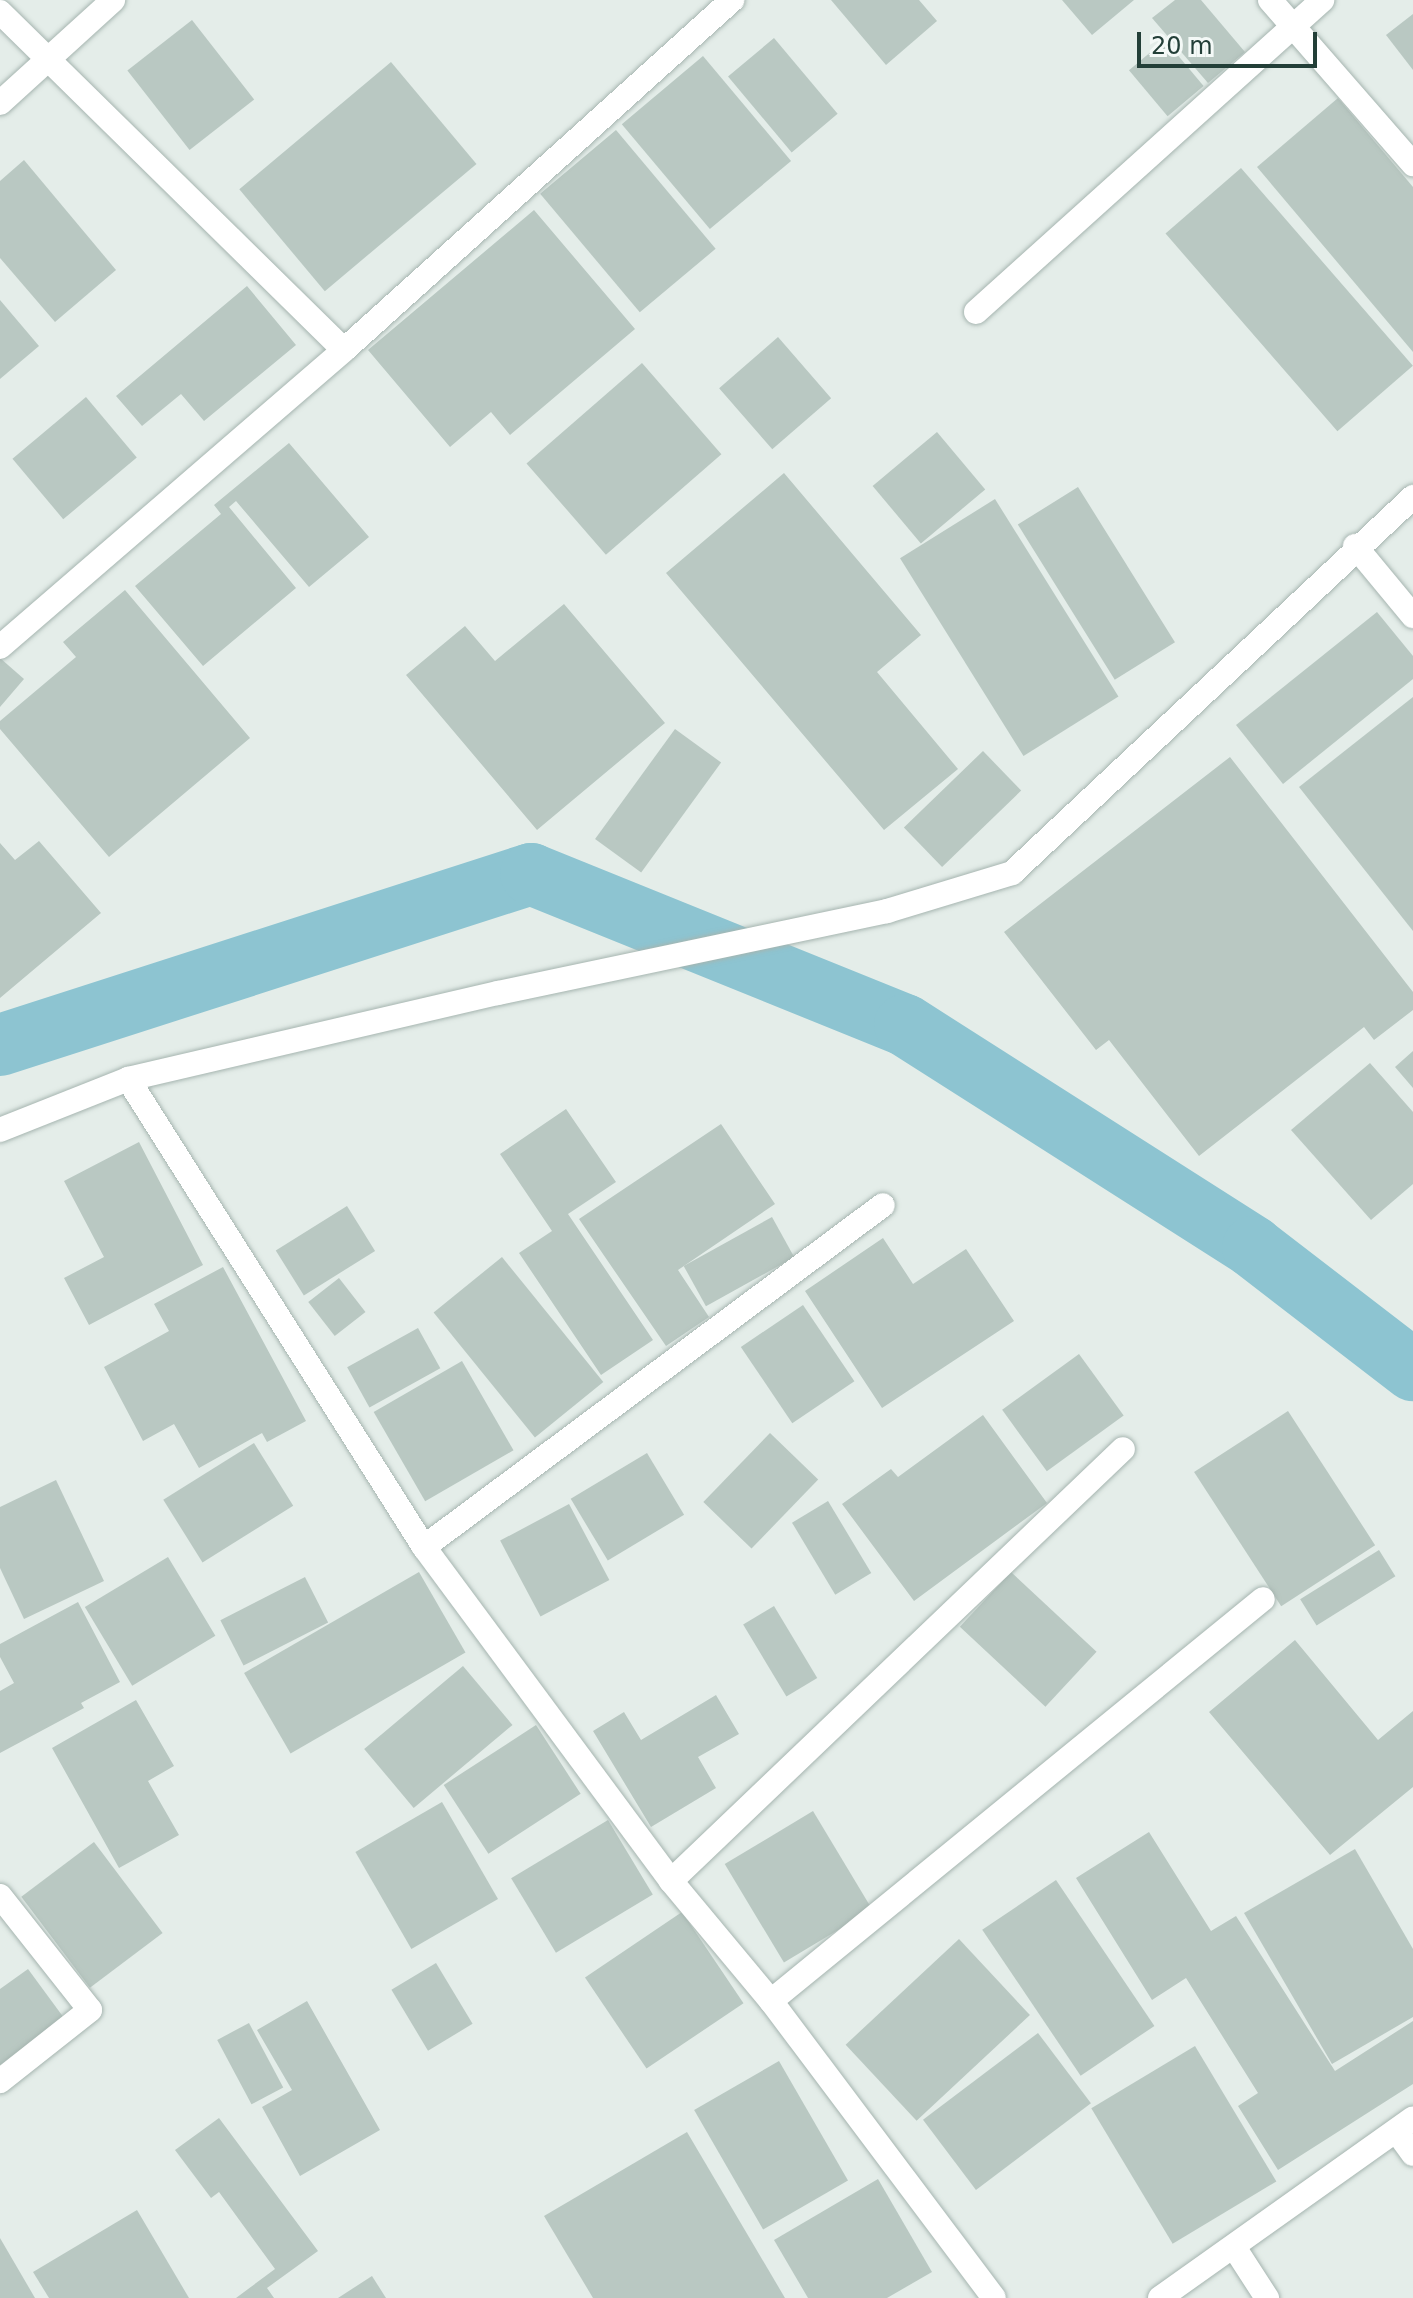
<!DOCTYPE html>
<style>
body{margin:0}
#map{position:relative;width:1413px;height:2298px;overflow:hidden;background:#e4ede9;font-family:"DejaVu Sans",sans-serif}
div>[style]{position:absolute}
.canal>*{height:62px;margin:-31px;padding:0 31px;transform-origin:31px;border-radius:31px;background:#8dc4d1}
.building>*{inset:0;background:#b9c8c2;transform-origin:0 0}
.roads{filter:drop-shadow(0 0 2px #a6b5b0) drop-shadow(0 0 2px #a6b5b0)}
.minor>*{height:24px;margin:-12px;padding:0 12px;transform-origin:12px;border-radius:12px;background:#fff}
span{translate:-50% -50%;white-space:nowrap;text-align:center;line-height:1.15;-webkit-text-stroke:7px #f4f9f7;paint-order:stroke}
.scale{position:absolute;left:1137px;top:32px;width:180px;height:36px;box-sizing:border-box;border:4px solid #233f38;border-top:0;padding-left:10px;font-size:24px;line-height:28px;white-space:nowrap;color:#233f38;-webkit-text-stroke:6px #f4f9f7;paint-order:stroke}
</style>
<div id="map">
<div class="canal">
<div style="left:0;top:1045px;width:558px;rotate:-17.85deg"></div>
<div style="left:531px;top:874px;width:403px;rotate:22deg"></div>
<div style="left:905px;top:1025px;width:413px;rotate:32.5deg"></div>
<div style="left:1253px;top:1247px;width:202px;rotate:37.6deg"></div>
</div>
<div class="building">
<div style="clip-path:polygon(831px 0,919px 0,937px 21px,886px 65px)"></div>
<div style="clip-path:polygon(1062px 0,1134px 0,1092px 35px)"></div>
<div style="clip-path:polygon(1175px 0,1201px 0,1245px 52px,1208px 83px,1152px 18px)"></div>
<div style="clip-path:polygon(1413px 14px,1413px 70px,1386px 35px)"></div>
<div style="left:192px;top:20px;width:101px;height:82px;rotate:52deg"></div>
<div style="left:774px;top:38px;width:99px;height:60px;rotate:50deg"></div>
<div style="left:1165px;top:40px;width:60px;height:47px;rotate:50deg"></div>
<div style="left:703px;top:56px;width:137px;height:106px;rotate:50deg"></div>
<div style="left:391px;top:62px;width:133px;height:198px;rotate:50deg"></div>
<div style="clip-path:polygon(1338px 98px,1413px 187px,1413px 352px,1257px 167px)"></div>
<div style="left:616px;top:130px;width:155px;height:99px;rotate:50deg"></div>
<div style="clip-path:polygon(24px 160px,116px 270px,55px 322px,0 258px,0 181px)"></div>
<div style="left:1241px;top:168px;width:262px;height:100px;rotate:49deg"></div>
<div style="clip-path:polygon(534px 210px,635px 329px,510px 435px,491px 412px,450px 447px,368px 350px)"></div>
<div style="clip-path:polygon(247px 286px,296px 345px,204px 421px,181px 394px,142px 426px,116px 396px)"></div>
<div style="clip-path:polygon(0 300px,39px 346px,0 379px)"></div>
<div style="left:778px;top:337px;width:81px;height:78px;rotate:49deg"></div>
<div style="left:642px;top:363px;width:121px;height:153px;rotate:49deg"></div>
<div style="left:86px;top:397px;width:79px;height:96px;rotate:50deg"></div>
<div style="left:937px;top:432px;width:75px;height:84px;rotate:50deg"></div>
<div style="clip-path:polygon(289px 443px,369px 537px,309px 587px,236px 501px,229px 507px,296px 588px,203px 666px,135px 586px,221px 514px,214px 505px)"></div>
<div style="clip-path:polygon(784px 473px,921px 635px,877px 672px,958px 769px,884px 830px,666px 573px)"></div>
<div style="left:1078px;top:487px;width:183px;height:71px;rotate:58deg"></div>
<div style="left:995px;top:499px;width:233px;height:112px;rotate:58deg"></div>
<div style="clip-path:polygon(125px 590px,250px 738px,109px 857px,0 729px,0 721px,76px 657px,63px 642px)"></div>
<div style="clip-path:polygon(564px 604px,665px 723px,537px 830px,406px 675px,465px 626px,495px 661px)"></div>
<div style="clip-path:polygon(1377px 612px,1413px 656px,1413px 679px,1283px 784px,1236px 725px)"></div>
<div style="clip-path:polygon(0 658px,24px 679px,0 707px)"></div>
<div style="clip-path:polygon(1413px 697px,1413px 931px,1299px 787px)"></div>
<div style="left:675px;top:729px;width:57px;height:136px;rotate:36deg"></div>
<div style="left:983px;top:751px;width:55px;height:110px;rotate:46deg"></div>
<div style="clip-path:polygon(1230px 757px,1413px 992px,1413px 1010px,1374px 1040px,1364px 1027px,1199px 1156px,1109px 1040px,1096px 1050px,1004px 932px)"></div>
<div style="clip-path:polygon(39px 841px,101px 913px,0 998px,0 843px,15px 860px)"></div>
<div style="clip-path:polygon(1413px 1051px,1413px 1088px,1395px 1067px)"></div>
<div style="clip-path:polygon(1370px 1063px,1413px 1112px,1413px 1184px,1371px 1220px,1291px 1130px)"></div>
<div style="clip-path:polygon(566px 1109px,616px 1182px,568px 1214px,653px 1340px,601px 1375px,519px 1253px,552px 1231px,500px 1154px)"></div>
<div style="clip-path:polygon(721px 1124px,775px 1204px,678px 1270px,709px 1317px,666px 1346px,579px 1219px)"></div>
<div style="clip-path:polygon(139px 1142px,203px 1265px,89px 1325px,64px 1278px,104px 1257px,64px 1181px)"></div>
<div style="left:347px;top:1206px;width:53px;height:84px;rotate:58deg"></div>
<div style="left:772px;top:1217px;width:46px;height:101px;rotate:61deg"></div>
<div style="clip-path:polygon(883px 1238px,913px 1284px,966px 1249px,1014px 1321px,882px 1408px,805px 1291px)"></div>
<div style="left:502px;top:1257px;width:161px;height:88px;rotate:51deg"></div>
<div style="clip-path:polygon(223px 1267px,306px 1421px,267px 1442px,262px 1433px,199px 1468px,174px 1424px,143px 1441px,104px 1367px,169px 1331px,154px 1304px)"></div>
<div style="left:339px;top:1278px;width:43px;height:39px;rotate:52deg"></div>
<div style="left:803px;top:1305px;width:92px;height:75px;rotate:56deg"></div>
<div style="left:418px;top:1328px;width:46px;height:81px;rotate:61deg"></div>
<div style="left:1079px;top:1354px;width:76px;height:95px;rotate:54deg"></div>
<div style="left:462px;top:1361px;width:103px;height:102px;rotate:60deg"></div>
<div style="left:1288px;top:1411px;width:160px;height:112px;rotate:57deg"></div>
<div style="clip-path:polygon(983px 1415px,1047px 1503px,914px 1601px,842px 1504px,891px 1469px,898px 1477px)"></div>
<div style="left:770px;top:1433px;width:67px;height:96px;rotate:44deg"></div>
<div style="left:254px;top:1443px;width:74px;height:107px;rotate:58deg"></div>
<div style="left:647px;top:1453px;width:72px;height:89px;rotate:59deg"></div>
<div style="clip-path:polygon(56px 1480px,104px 1581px,24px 1619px,0 1568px,0 1507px)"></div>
<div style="left:828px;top:1501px;width:84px;height:42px;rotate:59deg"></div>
<div style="left:569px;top:1504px;width:86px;height:78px;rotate:62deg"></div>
<div style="left:1379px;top:1550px;width:31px;height:93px;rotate:58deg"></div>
<div style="left:168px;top:1557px;width:92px;height:97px;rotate:59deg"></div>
<div style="left:419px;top:1572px;width:93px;height:202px;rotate:60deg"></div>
<div style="left:1011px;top:1572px;width:117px;height:75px;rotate:43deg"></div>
<div style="left:305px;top:1577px;width:51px;height:95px;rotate:63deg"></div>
<div style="clip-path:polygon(78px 1602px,120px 1682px,81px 1703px,84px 1708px,0 1753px,0 1691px,14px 1683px,0 1657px,0 1644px)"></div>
<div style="left:774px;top:1606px;width:84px;height:36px;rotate:59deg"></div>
<div style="clip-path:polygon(1295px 1640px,1378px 1740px,1413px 1711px,1413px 1787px,1330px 1855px,1209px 1712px)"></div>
<div style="left:463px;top:1666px;width:77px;height:129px;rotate:50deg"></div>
<div style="clip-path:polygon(716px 1695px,739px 1734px,698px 1757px,716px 1788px,651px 1827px,593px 1731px,624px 1712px,641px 1740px)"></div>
<div style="clip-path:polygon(136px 1700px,174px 1766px,148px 1781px,179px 1835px,119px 1868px,52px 1748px)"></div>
<div style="left:536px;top:1725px;width:82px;height:110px;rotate:57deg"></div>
<div style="left:442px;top:1802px;width:112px;height:100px;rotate:60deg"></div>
<div style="left:813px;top:1811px;width:115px;height:103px;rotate:59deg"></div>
<div style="left:608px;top:1820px;width:87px;height:113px;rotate:59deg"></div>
<div style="clip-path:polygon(1149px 1832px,1211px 1931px,1236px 1916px,1335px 2071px,1413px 2021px,1413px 2084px,1278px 2170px,1238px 2106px,1258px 2093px,1186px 1978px,1152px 2000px,1076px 1878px)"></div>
<div style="left:94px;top:1842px;width:114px;height:91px;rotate:53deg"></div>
<div style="clip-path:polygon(1355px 1849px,1413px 1949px,1413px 2017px,1332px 2064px,1244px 1913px)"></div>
<div style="left:1056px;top:1880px;width:176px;height:89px;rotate:56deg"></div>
<div style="left:682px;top:1912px;width:110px;height:117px;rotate:56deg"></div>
<div style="left:959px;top:1939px;width:104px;height:155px;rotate:47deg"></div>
<div style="left:436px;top:1963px;width:71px;height:52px;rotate:59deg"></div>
<div style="clip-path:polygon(28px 1969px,64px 2018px,0 2065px,0 1989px)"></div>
<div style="clip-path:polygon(307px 2001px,380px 2130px,300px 2176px,262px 2107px,292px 2090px,257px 2030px)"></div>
<div style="left:249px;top:2023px;width:73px;height:36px;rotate:62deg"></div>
<div style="left:1038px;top:2033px;width:88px;height:144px;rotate:53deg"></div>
<div style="left:1195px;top:2046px;width:158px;height:121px;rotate:59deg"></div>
<div style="left:779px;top:2061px;width:138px;height:98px;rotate:60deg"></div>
<div style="clip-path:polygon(219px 2118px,318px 2251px,267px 2288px,274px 2298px,236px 2298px,275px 2269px,219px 2192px,211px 2198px,175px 2150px)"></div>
<div style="clip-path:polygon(687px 2132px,785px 2298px,593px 2298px,544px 2216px)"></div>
<div style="clip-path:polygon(878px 2179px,932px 2272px,887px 2298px,808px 2298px,774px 2240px)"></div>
<div style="clip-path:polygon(137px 2210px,189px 2298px,49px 2298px,33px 2272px)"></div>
<div style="clip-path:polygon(0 2238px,35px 2298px,0 2298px)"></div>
<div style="clip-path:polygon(372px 2276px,386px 2298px,338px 2298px)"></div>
</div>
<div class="roads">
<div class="minor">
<div style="left:1270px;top:0;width:218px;rotate:48.9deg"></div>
<div style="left:0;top:12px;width:482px;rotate:44.5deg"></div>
<div style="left:0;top:103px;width:153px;rotate:-42.3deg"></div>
<div style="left:976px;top:312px;width:466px;rotate:-42deg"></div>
<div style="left:1355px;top:546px;width:91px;rotate:50.4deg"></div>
<div style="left:0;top:647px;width:454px;rotate:-40.8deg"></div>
<div style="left:344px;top:350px;width:523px;rotate:-42.05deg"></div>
<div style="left:128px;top:1079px;width:554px;rotate:57.69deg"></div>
<div style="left:424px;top:1547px;width:415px;rotate:53.5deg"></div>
<div style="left:671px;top:1881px;width:156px;rotate:50.2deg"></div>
<div style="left:771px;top:2001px;width:371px;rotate:53.1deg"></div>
<div style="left:0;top:1130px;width:138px;rotate:-21.7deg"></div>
<div style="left:128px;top:1079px;width:380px;rotate:-13.1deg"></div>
<div style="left:498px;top:993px;width:398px;rotate:-11.9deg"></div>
<div style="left:887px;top:911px;width:131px;rotate:-16.9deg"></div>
<div style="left:1012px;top:873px;width:550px;rotate:-43.16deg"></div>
<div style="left:424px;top:1547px;width:572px;rotate:-36.69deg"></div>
<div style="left:671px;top:1881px;width:625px;rotate:-43.7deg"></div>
<div style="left:0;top:1896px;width:145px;rotate:51.7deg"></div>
<div style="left:90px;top:2010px;width:115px;rotate:141.7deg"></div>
<div style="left:771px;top:2001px;width:635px;rotate:-39.25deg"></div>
<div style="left:1397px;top:2132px;width:27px;rotate:54deg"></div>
<div style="left:1234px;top:2247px;width:61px;rotate:57.1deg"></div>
<div style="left:1160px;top:2298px;width:310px;rotate:-35.4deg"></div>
</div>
</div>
<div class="scale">20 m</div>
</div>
